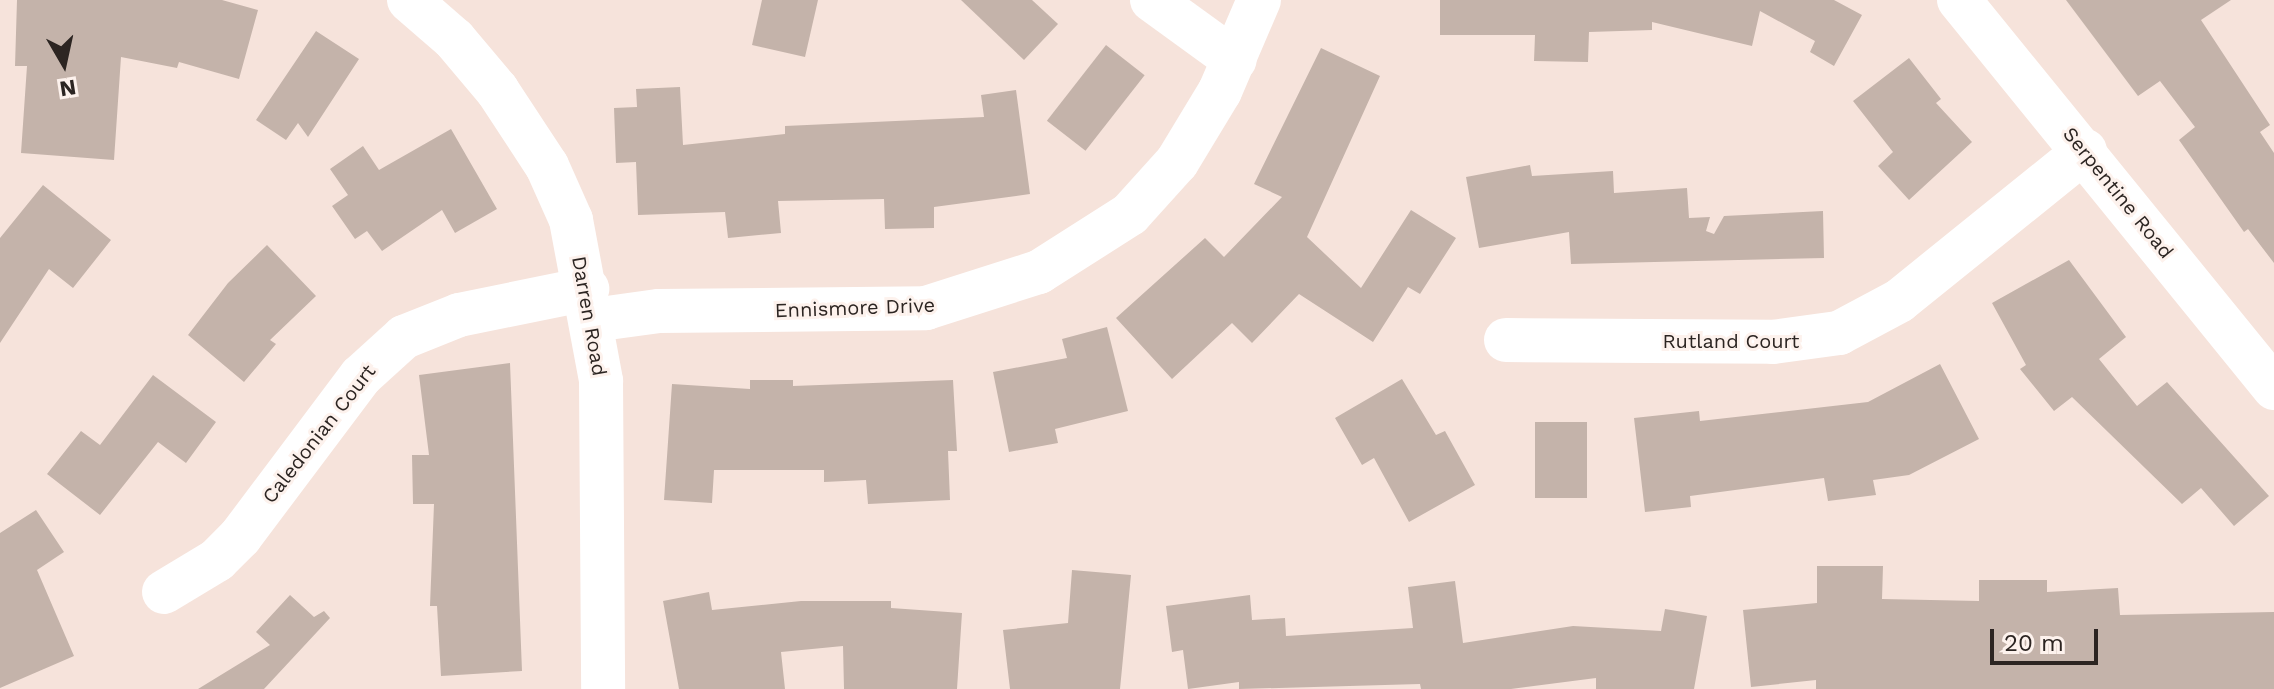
<!DOCTYPE html>
<style>
body{margin:0}
#map{position:relative;width:2274px;height:689px;overflow:hidden;background:#f6e3db;font-family:"Work Sans",sans-serif}
div>[style]{position:absolute}
.building>*{inset:0;background:#c4b3aa;transform-origin:0 0}
.minor>*{height:44px;margin:-22px;padding:0 22px;transform-origin:22px;border-radius:22px;background:#fff}
span{translate:-50% -50%;white-space:nowrap;text-align:center;line-height:1.15;-webkit-text-stroke:6px #fdf2ed;paint-order:stroke}
.street-label{font-size:20px;color:#2c2522}
.north{position:absolute;left:24px;top:24px;width:80px;height:80px;-webkit-text-stroke:6px #fdf2ed;paint-order:stroke;rotate:171deg;font-size:22px;font-weight:700;line-height:32px;text-align:center;color:#2c2522}
.north::after{content:'';display:block;margin:auto;width:28px;height:36px;background:#2c2522;clip-path:polygon(50% 0,100% 100%,50% 72%,0 100%)}
.scale{position:absolute;left:1990px;top:629px;width:108px;height:36px;box-sizing:border-box;border:4px solid #2c2522;border-top:0;padding-left:10px;font-size:24px;line-height:28px;white-space:nowrap;color:#2c2522;-webkit-text-stroke:6px #fdf2ed;paint-order:stroke}
</style>
<div id="map">
<div class="building">
<div style="clip-path:polygon(17px 0,222px 0,258px 10px,239px 79px,179px 62px,177px 68px,121px 57px,114px 160px,21px 153px,27px 66px,15px 66px)"></div>
<div style="clip-path:polygon(762px 0,818px 0,805px 57px,752px 45px)"></div>
<div style="clip-path:polygon(961px 0,1032px 0,1058px 24px,1024px 60px)"></div>
<div style="clip-path:polygon(1440px 0,1834px 0,1862px 15px,1834px 66px,1810px 52px,1815px 41px,1760px 11px,1752px 46px,1652px 22px,1652px 30px,1589px 32px,1588px 62px,1534px 61px,1535px 35px,1440px 35px)"></div>
<div style="clip-path:polygon(2066px 0,2231px 0,2201px 20px,2270px 125px,2260px 132px,2274px 153px,2274px 263px,2248px 229px,2244px 232px,2179px 140px,2195px 127px,2160px 81px,2138px 96px)"></div>
<div style="clip-path:polygon(316px 31px,359px 59px,308px 137px,298px 123px,286px 140px,256px 120px)"></div>
<div style="left:1106px;top:45px;width:49px;height:96px;rotate:38deg"></div>
<div style="clip-path:polygon(1321px 48px,1380px 76px,1307px 237px,1361px 288px,1411px 210px,1456px 238px,1420px 294px,1408px 287px,1373px 342px,1299px 294px,1252px 343px,1232px 323px,1172px 379px,1116px 318px,1205px 238px,1224px 257px,1282px 197px,1254px 184px)"></div>
<div style="clip-path:polygon(1909px 58px,1941px 99px,1936px 103px,1972px 142px,1909px 200px,1878px 166px,1893px 152px,1853px 101px)"></div>
<div style="clip-path:polygon(680px 87px,683px 145px,785px 134px,785px 126px,984px 117px,981px 95px,1016px 90px,1030px 194px,934px 207px,934px 228px,885px 229px,884px 199px,778px 201px,781px 233px,728px 238px,725px 212px,638px 215px,636px 162px,616px 163px,614px 108px,637px 107px,636px 89px)"></div>
<div style="clip-path:polygon(451px 129px,497px 209px,455px 233px,442px 210px,382px 251px,367px 231px,355px 239px,332px 206px,348px 195px,330px 169px,363px 146px,379px 170px)"></div>
<div style="clip-path:polygon(1530px 165px,1532px 176px,1613px 171px,1614px 193px,1687px 188px,1689px 218px,1710px 217px,1706px 231px,1714px 234px,1724px 216px,1823px 211px,1824px 258px,1571px 264px,1569px 232px,1479px 248px,1466px 177px)"></div>
<div style="clip-path:polygon(43px 185px,111px 240px,73px 288px,49px 269px,0 343px,0 238px)"></div>
<div style="clip-path:polygon(267px 245px,316px 296px,270px 340px,276px 344px,244px 382px,188px 335px,228px 283px)"></div>
<div style="clip-path:polygon(2069px 260px,2126px 337px,2099px 359px,2137px 406px,2167px 382px,2269px 496px,2234px 526px,2201px 488px,2182px 504px,2072px 397px,2054px 411px,2020px 369px,2026px 365px,1992px 303px)"></div>
<div style="clip-path:polygon(1107px 327px,1128px 411px,1055px 429px,1058px 443px,1009px 452px,993px 372px,1067px 358px,1062px 339px)"></div>
<div style="clip-path:polygon(510px 363px,522px 671px,441px 676px,437px 606px,430px 606px,434px 504px,413px 504px,412px 455px,429px 455px,419px 375px)"></div>
<div style="clip-path:polygon(1940px 364px,1979px 439px,1909px 475px,1873px 480px,1876px 495px,1828px 501px,1824px 478px,1690px 496px,1691px 507px,1645px 512px,1634px 418px,1699px 411px,1700px 421px,1868px 402px)"></div>
<div style="clip-path:polygon(153px 375px,216px 422px,186px 463px,158px 442px,100px 515px,47px 474px,81px 431px,100px 445px)"></div>
<div style="clip-path:polygon(1402px 379px,1436px 435px,1445px 431px,1475px 485px,1409px 522px,1374px 458px,1362px 465px,1335px 418px)"></div>
<div style="clip-path:polygon(750px 380px,793px 380px,793px 386px,953px 380px,957px 451px,948px 451px,950px 500px,868px 504px,866px 480px,824px 482px,824px 470px,714px 470px,712px 503px,664px 500px,672px 384px,750px 389px)"></div>
<div style="left:1535px;top:422px;width:52px;height:76px"></div>
<div style="clip-path:polygon(36px 510px,64px 552px,37px 570px,74px 656px,0 688px,0 533px)"></div>
<div style="clip-path:polygon(1817px 566px,1883px 566px,1882px 599px,1979px 601px,1979px 580px,2047px 580px,2047px 592px,2118px 588px,2120px 615px,2274px 612px,2274px 689px,1816px 689px,1816px 680px,1751px 687px,1743px 610px,1817px 603px)"></div>
<div style="clip-path:polygon(1072px 570px,1131px 575px,1120px 689px,1010px 689px,1003px 630px,1068px 623px)"></div>
<div style="clip-path:polygon(1455px 581px,1463px 643px,1573px 626px,1661px 631px,1665px 609px,1707px 616px,1694px 689px,1596px 689px,1596px 678px,1511px 689px,1421px 689px,1420px 684px,1239px 689px,1239px 682px,1188px 689px,1183px 650px,1172px 652px,1166px 606px,1250px 595px,1252px 620px,1285px 618px,1286px 636px,1413px 628px,1408px 587px)"></div>
<div style="clip-path:polygon(709px 592px,712px 610px,801px 601px,891px 601px,891px 608px,962px 613px,957px 689px,844px 689px,843px 646px,781px 652px,785px 689px,679px 689px,663px 601px)"></div>
<div style="clip-path:polygon(290px 595px,314px 617px,324px 611px,330px 618px,264px 689px,198px 689px,270px 645px,256px 632px)"></div>
</div>
<div class="minor">
<div style="left:409px;top:0;width:60px;rotate:40.9deg"></div>
<div style="left:454px;top:39px;width:67px;rotate:49.9deg"></div>
<div style="left:497px;top:90px;width:91px;rotate:56.7deg"></div>
<div style="left:547px;top:166px;width:59px;rotate:66deg"></div>
<div style="left:571px;top:220px;width:164px;rotate:79.4deg"></div>
<div style="left:601px;top:381px;width:308px;rotate:89.6deg"></div>
<div style="left:1152px;top:0;width:102px;rotate:35.9deg"></div>
<div style="left:1959px;top:0;width:500px;rotate:50.9deg"></div>
<div style="left:593px;top:320px;width:67px;rotate:-7.8deg"></div>
<div style="left:659px;top:311px;width:267px;rotate:-0.6deg"></div>
<div style="left:926px;top:308px;width:119px;rotate:-17.7deg"></div>
<div style="left:1039px;top:272px;width:108px;rotate:-32.5deg"></div>
<div style="left:1130px;top:214px;width:70px;rotate:-47.9deg"></div>
<div style="left:1177px;top:162px;width:83px;rotate:-58.8deg"></div>
<div style="left:1220px;top:91px;width:99px;rotate:-66.8deg"></div>
<div style="left:1506px;top:340px;width:267px;rotate:0.4deg"></div>
<div style="left:1773px;top:342px;width:67px;rotate:-7.8deg"></div>
<div style="left:1839px;top:333px;width:68px;rotate:-28.1deg"></div>
<div style="left:1899px;top:301px;width:239px;rotate:-38.9deg"></div>
<div style="left:164px;top:592px;width:62px;rotate:-31.1deg"></div>
<div style="left:217px;top:560px;width:33px;rotate:-45deg"></div>
<div style="left:240px;top:537px;width:201px;rotate:-53.1deg"></div>
<div style="left:361px;top:376px;width:58px;rotate:-42.2deg"></div>
<div style="left:404px;top:337px;width:59px;rotate:-21.8deg"></div>
<div style="left:459px;top:315px;width:131px;rotate:-11.5deg"></div>
</div>
<div class="street-label">
<span style="left:2118px;top:193px;rotate:51deg">Serpentine Road</span>
<span style="left:855px;top:308px;rotate:-2deg">Ennismore Drive</span>
<span style="left:589px;top:316px;rotate:80deg">Darren Road</span>
<span style="left:1731px;top:341px">Rutland Court</span>
<span style="left:319px;top:434px;rotate:-52deg">Caledonian Court</span>
</div>
<div class="north">N</div>
<div class="scale">20 m</div>
</div>
